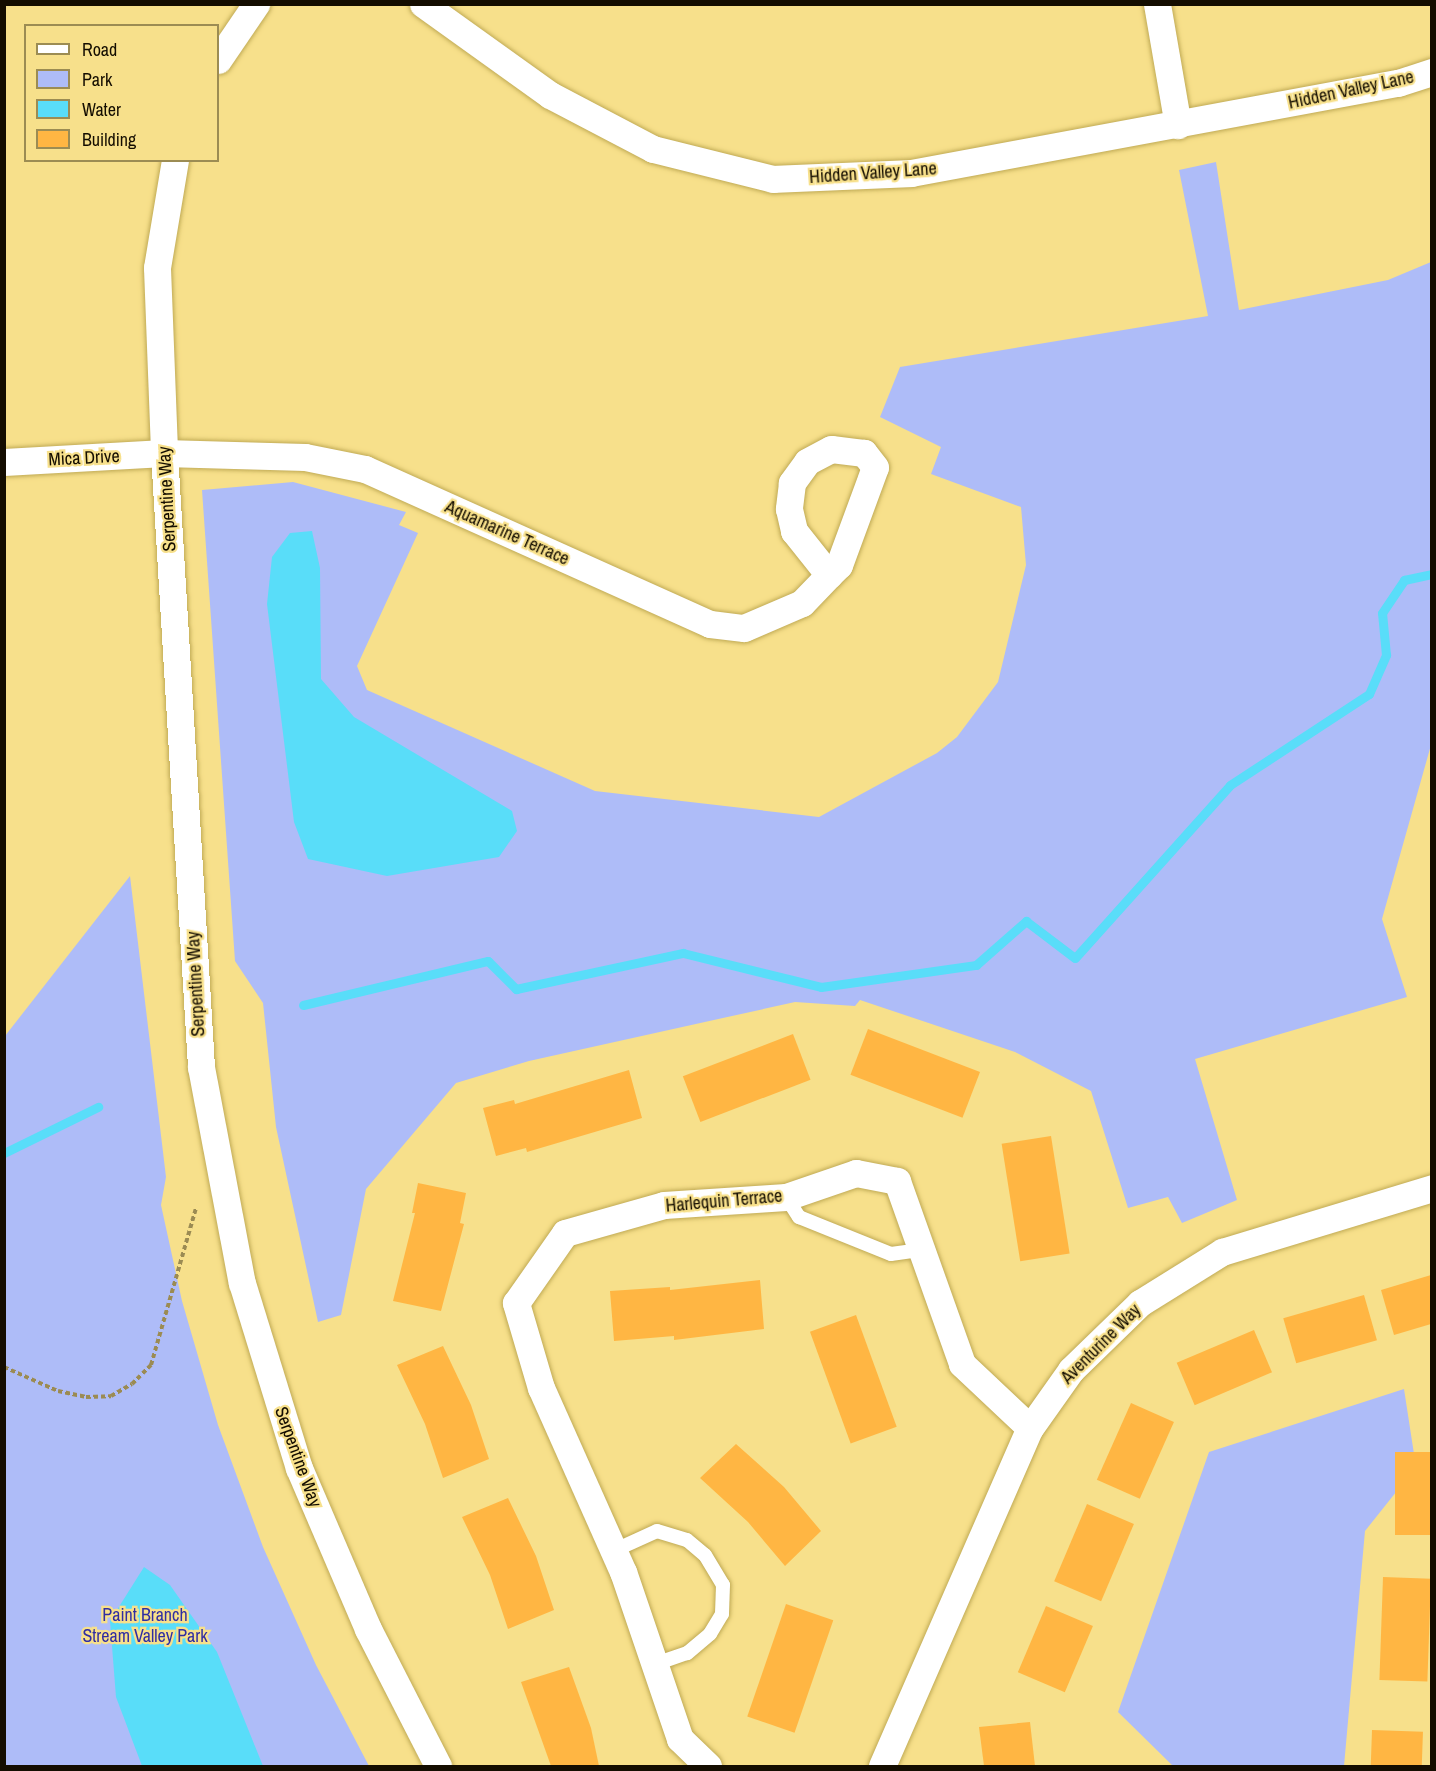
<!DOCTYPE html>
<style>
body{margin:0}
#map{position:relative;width:1436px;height:1771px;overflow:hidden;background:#f7e08b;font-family:"Archivo Narrow",sans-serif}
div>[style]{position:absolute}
.green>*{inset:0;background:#aebcf8}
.water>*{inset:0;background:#59ddf9}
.stream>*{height:9px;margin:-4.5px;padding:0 4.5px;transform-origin:4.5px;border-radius:4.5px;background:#59ddf9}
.building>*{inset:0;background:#ffb643;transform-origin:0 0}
.path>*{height:4px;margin-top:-2px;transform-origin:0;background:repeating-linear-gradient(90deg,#9b8b53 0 4.5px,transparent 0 7.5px)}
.roads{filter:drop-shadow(0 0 2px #c0aa55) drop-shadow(0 0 2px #c0aa55)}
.lane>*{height:14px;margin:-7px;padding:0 7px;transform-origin:7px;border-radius:7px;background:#fff}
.street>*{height:27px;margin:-13.5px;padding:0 13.5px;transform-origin:13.5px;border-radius:13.5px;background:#fff}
span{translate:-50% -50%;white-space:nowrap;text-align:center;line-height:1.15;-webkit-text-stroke:4.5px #f7e08b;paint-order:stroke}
.street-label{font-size:18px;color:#140d00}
.park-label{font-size:18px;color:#302da2}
.frame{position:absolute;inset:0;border:6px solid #140d00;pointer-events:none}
.legend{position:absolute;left:24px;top:24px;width:195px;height:138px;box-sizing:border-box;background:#f7e08b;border:2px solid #9c8c53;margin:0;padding:8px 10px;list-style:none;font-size:18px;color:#140d00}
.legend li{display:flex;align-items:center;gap:12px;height:30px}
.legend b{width:30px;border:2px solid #9c8c53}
</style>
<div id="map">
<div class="green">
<div style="clip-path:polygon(1216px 162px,1239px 310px,1388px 280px,1431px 262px,1431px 745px,1382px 919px,1407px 997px,1195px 1059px,1237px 1200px,1182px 1223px,1168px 1197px,1128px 1208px,1091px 1091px,1015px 1052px,860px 1000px,855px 1006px,795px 1002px,529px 1061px,456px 1083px,366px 1189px,341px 1315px,318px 1322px,276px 1127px,263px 1003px,235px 961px,202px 490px,293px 482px,406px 512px,399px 525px,418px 533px,357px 666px,367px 690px,595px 791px,819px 817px,937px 753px,957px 737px,998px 682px,1026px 565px,1021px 507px,931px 474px,941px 447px,880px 417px,900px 367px,1208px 316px,1179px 170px)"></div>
<div style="clip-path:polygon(130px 876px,166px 1177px,161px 1205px,182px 1301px,218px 1425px,263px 1547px,316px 1665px,369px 1766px,5px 1766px,5px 1036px)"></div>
<div style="clip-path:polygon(1404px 1389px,1416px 1467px,1365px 1531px,1344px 1766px,1173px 1766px,1118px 1712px,1209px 1452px)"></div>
</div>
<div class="water">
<div style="clip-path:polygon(312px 531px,320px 568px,321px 679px,354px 717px,512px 811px,517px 831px,499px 857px,387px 876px,308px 859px,294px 822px,267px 604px,272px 557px,290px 533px)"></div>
<div style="clip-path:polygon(144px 1567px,170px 1585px,217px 1652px,263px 1766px,142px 1766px,116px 1697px,110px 1621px)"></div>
</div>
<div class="stream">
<div style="left:303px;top:1005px;width:190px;rotate:-13.4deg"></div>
<div style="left:488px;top:961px;width:40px;rotate:45deg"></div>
<div style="left:516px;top:989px;width:171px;rotate:-12.2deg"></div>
<div style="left:683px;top:953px;width:142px;rotate:13.8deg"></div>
<div style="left:821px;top:987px;width:157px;rotate:-8.1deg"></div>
<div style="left:976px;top:965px;width:67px;rotate:-41.3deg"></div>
<div style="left:1026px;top:921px;width:61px;rotate:37.1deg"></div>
<div style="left:1075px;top:958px;width:232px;rotate:-48.1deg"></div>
<div style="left:1230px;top:785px;width:166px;rotate:-33.2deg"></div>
<div style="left:1369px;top:694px;width:43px;rotate:-66.4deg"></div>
<div style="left:1386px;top:655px;width:42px;rotate:-95.4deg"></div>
<div style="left:1382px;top:613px;width:40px;rotate:-56deg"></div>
<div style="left:1404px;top:580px;width:29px;rotate:-12deg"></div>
<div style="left:4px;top:1153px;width:105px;rotate:-26.1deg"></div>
</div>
<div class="building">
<div style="left:868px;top:1029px;width:120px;height:49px;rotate:21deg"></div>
<div style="left:793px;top:1034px;width:49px;height:118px;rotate:69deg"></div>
<div style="clip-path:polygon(629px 1070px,642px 1118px,527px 1152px,526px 1148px,496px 1156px,483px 1108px,514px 1100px,515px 1104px)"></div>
<div style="left:1051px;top:1136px;width:119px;height:50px;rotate:81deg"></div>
<div style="clip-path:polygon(418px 1183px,466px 1193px,460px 1223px,464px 1224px,441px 1311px,393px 1301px,415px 1213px,412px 1213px)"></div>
<div style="clip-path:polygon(1431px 1275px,1431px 1324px,1394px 1335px,1381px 1290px)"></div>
<div style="clip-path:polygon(760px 1280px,764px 1329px,674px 1340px,674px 1336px,614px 1341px,610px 1291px,670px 1287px,670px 1290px)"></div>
<div style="left:1364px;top:1295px;width:47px;height:84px;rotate:74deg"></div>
<div style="left:856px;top:1315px;width:119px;height:49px;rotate:70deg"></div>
<div style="left:1254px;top:1330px;width:46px;height:84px;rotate:67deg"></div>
<div style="clip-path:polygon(443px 1346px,471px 1405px,489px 1459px,443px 1478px,425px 1424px,397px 1365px)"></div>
<div style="left:1131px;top:1403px;width:47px;height:84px;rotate:24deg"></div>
<div style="clip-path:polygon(736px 1444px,784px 1487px,821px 1531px,785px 1566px,748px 1522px,700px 1478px)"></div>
<div style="left:1395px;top:1452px;width:36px;height:83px"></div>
<div style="clip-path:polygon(508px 1498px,536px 1556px,554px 1610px,508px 1629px,490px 1575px,462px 1517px)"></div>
<div style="left:1087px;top:1504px;width:51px;height:84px;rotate:23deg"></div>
<div style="left:1383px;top:1577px;width:48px;height:103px;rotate:2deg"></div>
<div style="left:786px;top:1604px;width:50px;height:119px;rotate:19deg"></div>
<div style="left:1046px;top:1606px;width:51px;height:72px;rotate:23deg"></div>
<div style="clip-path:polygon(569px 1667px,591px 1728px,599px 1766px,551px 1766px,521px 1682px)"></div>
<div style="clip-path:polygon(1030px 1722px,1035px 1766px,984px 1766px,979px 1727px)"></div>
<div style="left:1372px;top:1730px;width:51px;height:36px;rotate:2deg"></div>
</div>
<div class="path">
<div style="left:4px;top:1367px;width:59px;rotate:24deg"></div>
<div style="left:58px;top:1391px;width:29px;rotate:12deg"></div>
<div style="left:86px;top:1397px;width:25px;rotate:-2deg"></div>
<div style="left:111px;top:1396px;width:24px;rotate:-30deg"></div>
<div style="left:132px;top:1384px;width:27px;rotate:-45deg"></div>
<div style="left:151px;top:1365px;width:163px;rotate:-74deg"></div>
</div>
<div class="roads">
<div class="lane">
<div style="left:786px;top:1197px;width:24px;rotate:57deg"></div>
<div style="left:799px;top:1217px;width:99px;rotate:21.9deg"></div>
<div style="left:891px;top:1254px;width:30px;rotate:-8deg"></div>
<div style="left:613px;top:1551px;width:48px;rotate:-24.4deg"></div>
<div style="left:657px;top:1531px;width:31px;rotate:17deg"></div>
<div style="left:687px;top:1540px;width:23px;rotate:40deg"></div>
<div style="left:705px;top:1555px;width:35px;rotate:59deg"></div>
<div style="left:723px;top:1585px;width:29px;rotate:92deg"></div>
<div style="left:722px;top:1614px;width:23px;rotate:121deg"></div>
<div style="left:710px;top:1634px;width:30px;rotate:140deg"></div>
<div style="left:687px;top:1653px;width:34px;rotate:161deg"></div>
</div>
<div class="street">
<div style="left:423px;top:4px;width:156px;rotate:35.6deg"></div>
<div style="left:550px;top:95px;width:116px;rotate:27.7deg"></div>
<div style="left:653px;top:149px;width:124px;rotate:14deg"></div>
<div style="left:773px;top:179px;width:138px;rotate:-2.5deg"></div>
<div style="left:911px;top:173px;width:495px;rotate:-10.5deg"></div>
<div style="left:1398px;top:83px;width:36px;rotate:-18deg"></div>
<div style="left:1157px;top:4px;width:123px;rotate:80.2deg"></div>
<div style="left:218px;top:60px;width:68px;rotate:-55.8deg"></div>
<div style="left:175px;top:160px;width:109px;rotate:99.5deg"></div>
<div style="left:157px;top:268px;width:185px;rotate:87.8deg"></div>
<div style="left:164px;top:453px;width:615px;rotate:86.55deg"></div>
<div style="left:201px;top:1067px;width:220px;rotate:79.3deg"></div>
<div style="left:242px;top:1283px;width:194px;rotate:72.9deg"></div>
<div style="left:299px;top:1468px;width:175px;rotate:66.8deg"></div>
<div style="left:368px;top:1629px;width:154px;rotate:62.9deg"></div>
<div style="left:4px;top:462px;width:160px;rotate:-3.2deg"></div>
<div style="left:164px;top:453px;width:141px;rotate:1.6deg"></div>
<div style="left:305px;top:457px;width:61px;rotate:11.3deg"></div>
<div style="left:365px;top:469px;width:378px;rotate:24.2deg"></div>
<div style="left:710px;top:624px;width:34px;rotate:7deg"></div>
<div style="left:744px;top:628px;width:63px;rotate:-23.3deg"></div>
<div style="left:802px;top:603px;width:39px;rotate:-46deg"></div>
<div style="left:829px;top:575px;width:14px;rotate:-45deg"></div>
<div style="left:839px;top:565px;width:104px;rotate:-69.8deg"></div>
<div style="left:875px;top:467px;width:18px;rotate:-128deg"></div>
<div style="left:864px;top:453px;width:33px;rotate:-173deg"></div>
<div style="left:831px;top:449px;width:27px;rotate:152deg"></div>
<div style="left:807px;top:462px;width:26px;rotate:126deg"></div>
<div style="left:792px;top:483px;width:26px;rotate:97deg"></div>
<div style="left:789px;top:509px;width:23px;rotate:77deg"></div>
<div style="left:794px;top:531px;width:56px;rotate:51.5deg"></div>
<div style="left:708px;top:1766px;width:39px;rotate:-136deg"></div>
<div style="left:680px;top:1739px;width:176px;rotate:-108.8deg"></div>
<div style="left:623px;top:1572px;width:201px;rotate:-114deg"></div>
<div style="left:541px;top:1388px;width:89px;rotate:-106.4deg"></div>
<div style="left:516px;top:1303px;width:85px;rotate:-55deg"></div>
<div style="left:565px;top:1233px;width:103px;rotate:-15.8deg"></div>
<div style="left:664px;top:1205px;width:122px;rotate:-3.8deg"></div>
<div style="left:786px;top:1197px;width:74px;rotate:-18.9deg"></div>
<div style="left:856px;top:1173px;width:42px;rotate:11deg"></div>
<div style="left:897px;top:1181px;width:194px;rotate:70.4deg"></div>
<div style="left:962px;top:1364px;width:93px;rotate:43.3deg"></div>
<div style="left:882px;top:1766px;width:369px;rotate:-66.4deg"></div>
<div style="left:1030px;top:1428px;width:71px;rotate:-54.7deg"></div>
<div style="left:1071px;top:1370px;width:96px;rotate:-44.2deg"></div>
<div style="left:1140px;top:1303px;width:97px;rotate:-31.9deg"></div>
<div style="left:1222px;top:1252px;width:220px;rotate:-16.9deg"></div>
</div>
</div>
<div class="street-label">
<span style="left:1351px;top:90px;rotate:-12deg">Hidden Valley Lane</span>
<span style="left:873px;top:173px;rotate:-4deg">Hidden Valley Lane</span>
<span style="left:84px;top:458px;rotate:-3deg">Mica Drive</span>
<span style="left:167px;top:499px;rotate:-93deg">Serpentine Way</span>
<span style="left:507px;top:533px;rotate:24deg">Aquamarine Terrace</span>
<span style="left:196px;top:984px;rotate:-93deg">Serpentine Way</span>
<span style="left:724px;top:1201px;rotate:-5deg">Harlequin Terrace</span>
<span style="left:1101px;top:1344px;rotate:-45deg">Aventurine Way</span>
<span style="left:298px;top:1457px;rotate:70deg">Serpentine Way</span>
</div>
<div class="park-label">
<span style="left:145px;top:1626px">Paint Branch<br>Stream Valley Park</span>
</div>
<div class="frame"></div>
<ul class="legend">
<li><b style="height:8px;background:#fff"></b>Road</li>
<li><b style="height:16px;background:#aebcf8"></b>Park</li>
<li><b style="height:16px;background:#59ddf9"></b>Water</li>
<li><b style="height:16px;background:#ffb643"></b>Building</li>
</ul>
</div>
